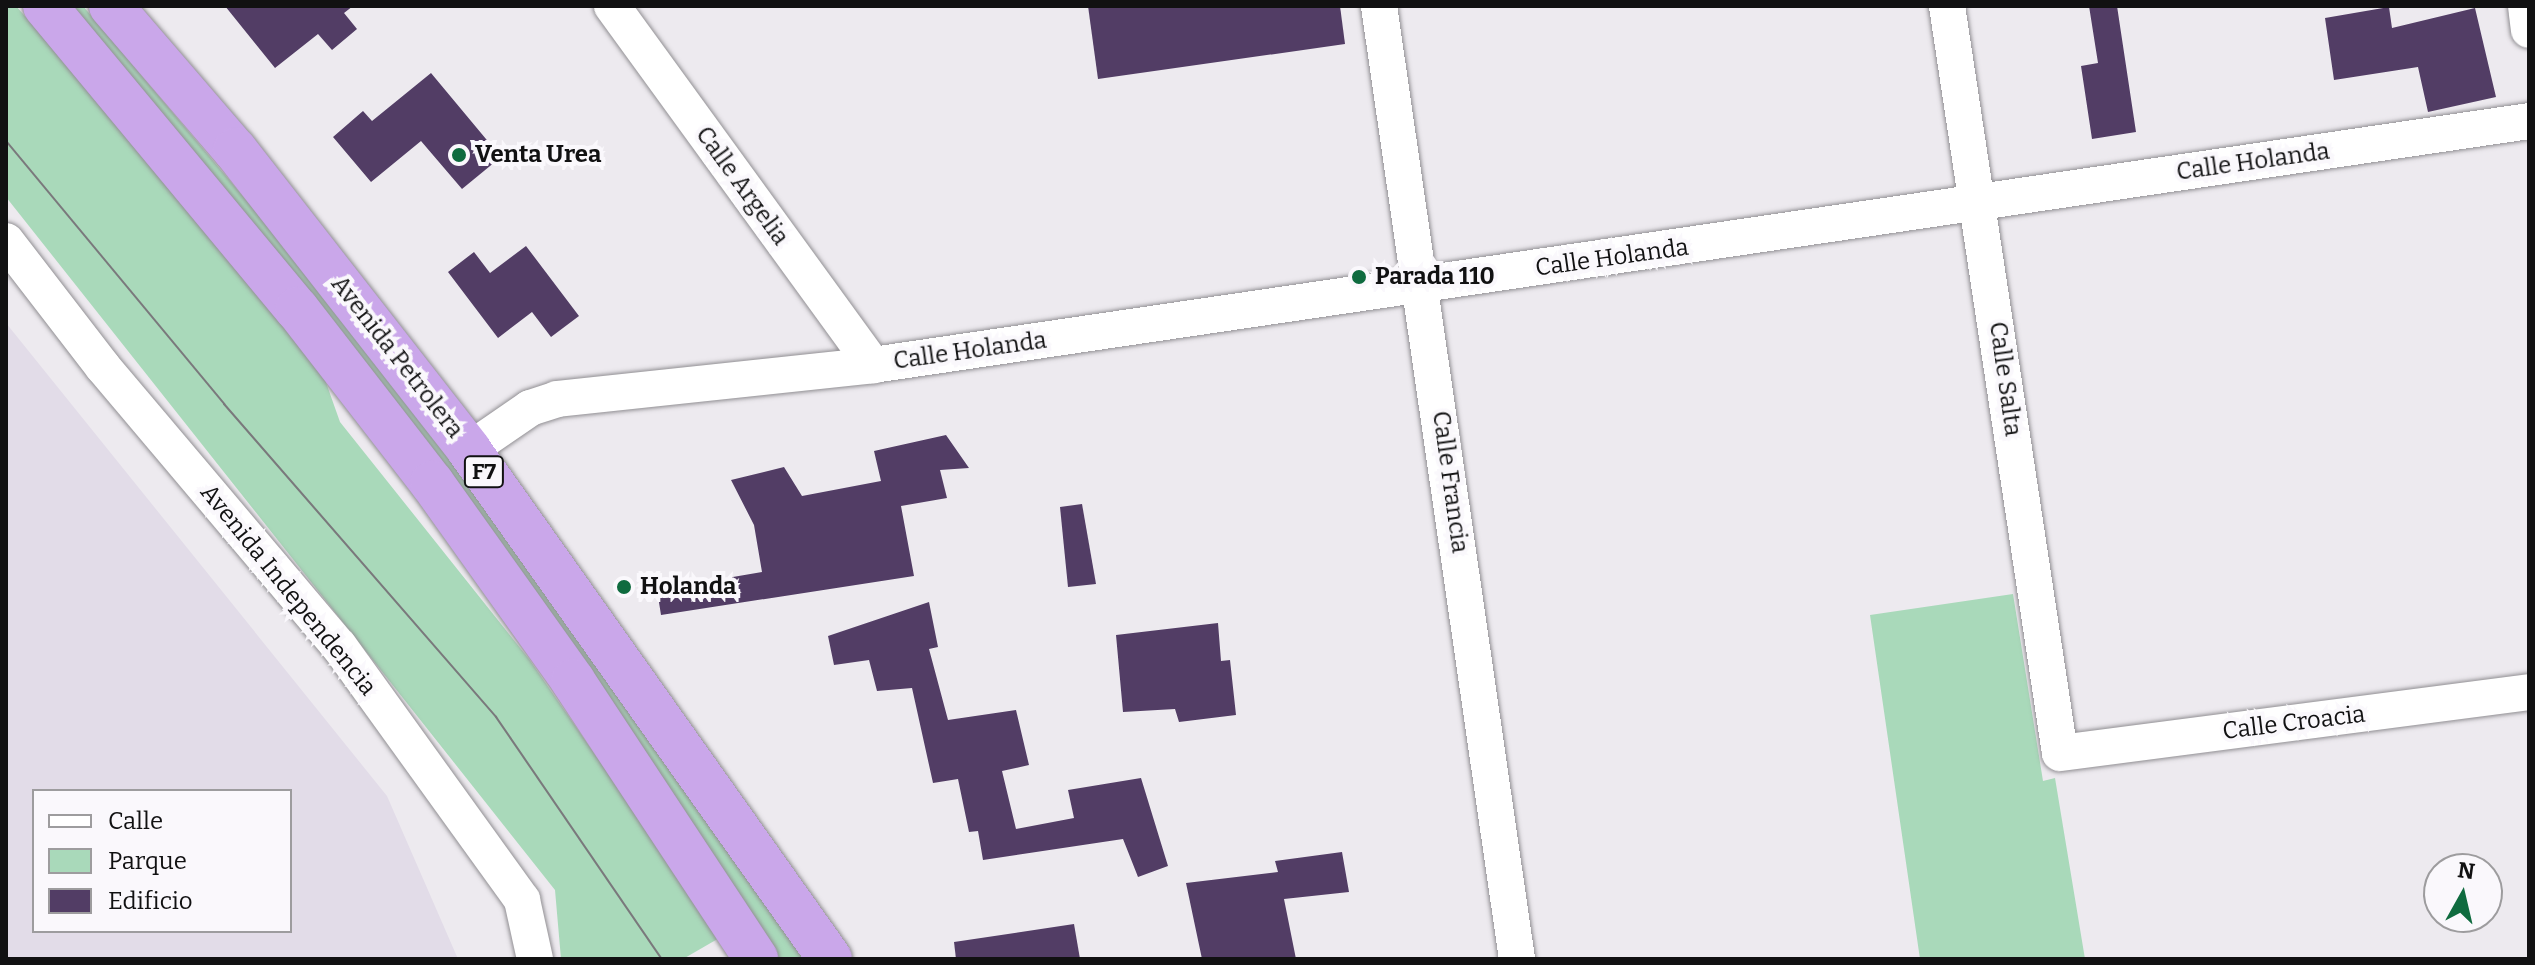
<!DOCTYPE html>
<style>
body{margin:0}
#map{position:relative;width:2535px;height:965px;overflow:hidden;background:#edeaef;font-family:Bitter,serif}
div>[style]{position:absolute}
.built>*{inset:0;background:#e2dce8}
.green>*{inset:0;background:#a9d9ba}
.building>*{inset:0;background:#523d65}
.roads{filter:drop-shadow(0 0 2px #918f93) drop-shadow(0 0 2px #918f93)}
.minor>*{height:36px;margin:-18px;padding:0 18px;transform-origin:18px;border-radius:18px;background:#fff}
.trunk>*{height:44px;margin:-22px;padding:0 22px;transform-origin:22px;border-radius:22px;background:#caa7ea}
.tram>*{height:2px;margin:-1px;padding:0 1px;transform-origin:1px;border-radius:1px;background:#7a797c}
.dots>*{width:22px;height:22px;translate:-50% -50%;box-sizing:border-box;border:4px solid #faf8fc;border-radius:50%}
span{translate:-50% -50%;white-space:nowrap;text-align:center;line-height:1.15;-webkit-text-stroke:8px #faf8fc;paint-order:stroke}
.shield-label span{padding:2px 6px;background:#faf8fc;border:2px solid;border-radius:6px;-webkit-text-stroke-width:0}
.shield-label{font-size:22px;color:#111112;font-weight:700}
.poi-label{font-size:24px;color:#111112;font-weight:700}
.left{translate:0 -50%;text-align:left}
.street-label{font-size:24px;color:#111112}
.frame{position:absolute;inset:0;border:8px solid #111112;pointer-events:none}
.legend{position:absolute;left:32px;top:789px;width:260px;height:144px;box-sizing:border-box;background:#faf8fc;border:2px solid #9d9c9e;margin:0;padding:10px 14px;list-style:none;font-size:24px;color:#111112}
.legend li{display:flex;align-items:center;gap:16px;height:40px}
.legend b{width:40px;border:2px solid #9d9c9e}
.north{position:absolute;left:2423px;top:853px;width:80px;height:80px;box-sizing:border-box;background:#faf8fc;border:2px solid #9d9c9e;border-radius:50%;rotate:8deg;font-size:22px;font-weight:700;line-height:32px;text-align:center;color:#111112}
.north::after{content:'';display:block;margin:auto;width:28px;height:36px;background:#0f6b3f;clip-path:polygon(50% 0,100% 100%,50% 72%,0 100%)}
</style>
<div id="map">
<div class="built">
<div style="clip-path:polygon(evenodd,6px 323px,387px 796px,458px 959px,6px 959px,6px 323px,34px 791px,290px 791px,290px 931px,34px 931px,34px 791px)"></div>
</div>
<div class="green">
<div style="clip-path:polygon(6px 6px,16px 6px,105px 107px,323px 374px,340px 422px,529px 659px,721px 937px,683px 959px,561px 959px,555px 890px,6px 197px)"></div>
<div style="clip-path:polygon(63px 6px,83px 6px,316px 283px,439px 443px,810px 959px,779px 959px,748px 911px)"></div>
<div style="clip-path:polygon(2013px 594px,2043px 781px,2055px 778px,2085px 959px,1920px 959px,1870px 615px)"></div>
</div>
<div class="building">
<div style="clip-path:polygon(225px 6px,353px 6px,344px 13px,357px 29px,332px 50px,318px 34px,275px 68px)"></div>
<div style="clip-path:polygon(1088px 6px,1340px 6px,1345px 44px,1098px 79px)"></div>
<div style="clip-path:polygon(2089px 6px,2117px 6px,2136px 132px,2092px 139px,2081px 66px,2098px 63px)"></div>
<div style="clip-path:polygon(2389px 7px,2392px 28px,2475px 8px,2496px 97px,2428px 112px,2418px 67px,2334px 80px,2325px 18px)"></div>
<div style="clip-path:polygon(431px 73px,501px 157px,462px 189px,421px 141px,371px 182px,333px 137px,363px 111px,372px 121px)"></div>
<div style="clip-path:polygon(526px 246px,579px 316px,551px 337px,532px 312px,498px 338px,448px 272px,474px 252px,490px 273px)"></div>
<div style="clip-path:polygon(946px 435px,969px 468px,940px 470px,947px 498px,901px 506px,914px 576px,661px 615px,657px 590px,762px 572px,754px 525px,731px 480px,784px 467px,802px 496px,881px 481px,874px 451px)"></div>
<div style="clip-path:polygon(1082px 504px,1096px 584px,1068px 587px,1060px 507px)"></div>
<div style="clip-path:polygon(929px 602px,938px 647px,929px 649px,948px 720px,1016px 710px,1029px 765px,1002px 771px,1016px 829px,1074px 818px,1068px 790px,1141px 778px,1168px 866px,1138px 877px,1123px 839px,983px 860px,978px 831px,969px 832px,958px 779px,933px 783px,912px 688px,877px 691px,869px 660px,834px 665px,828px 636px)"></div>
<div style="clip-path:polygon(1218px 623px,1221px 661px,1230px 660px,1236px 715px,1179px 722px,1175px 709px,1123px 712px,1116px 635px)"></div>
<div style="clip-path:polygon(1342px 852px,1349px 892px,1284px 899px,1296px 959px,1202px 959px,1186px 883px,1278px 872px,1275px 861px)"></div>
<div style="clip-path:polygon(1074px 924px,1080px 959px,956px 959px,954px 942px)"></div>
</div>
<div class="roads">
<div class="minor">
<div style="left:612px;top:6px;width:444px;rotate:54deg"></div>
<div style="left:1379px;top:6px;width:963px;rotate:81.76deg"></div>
<div style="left:1947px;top:6px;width:755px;rotate:81.4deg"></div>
<div style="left:2060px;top:753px;width:473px;rotate:-7.4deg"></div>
<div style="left:2526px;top:6px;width:24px;rotate:83deg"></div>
<div style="left:6px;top:241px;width:159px;rotate:52.4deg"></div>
<div style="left:103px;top:367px;width:365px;rotate:49.8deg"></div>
<div style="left:339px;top:646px;width:313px;rotate:54.2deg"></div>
<div style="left:522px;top:900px;width:60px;rotate:77.6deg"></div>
<div style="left:469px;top:450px;width:74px;rotate:-34.5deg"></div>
<div style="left:530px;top:408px;width:28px;rotate:-18deg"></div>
<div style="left:557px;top:399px;width:318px;rotate:-6.1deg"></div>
<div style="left:873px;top:365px;width:1674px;rotate:-8.38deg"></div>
</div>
<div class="trunk">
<div style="left:45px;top:6px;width:394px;rotate:50.3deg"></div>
<div style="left:297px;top:309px;width:220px;rotate:52.2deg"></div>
<div style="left:432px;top:483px;width:243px;rotate:54.5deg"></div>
<div style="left:573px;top:681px;width:333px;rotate:56.6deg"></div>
<div style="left:111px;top:6px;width:190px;rotate:49.3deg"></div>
<div style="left:235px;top:150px;width:380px;rotate:52deg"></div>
<div style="left:469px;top:450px;width:624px;rotate:54.65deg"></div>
</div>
</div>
<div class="tram">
<div style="left:6px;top:141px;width:342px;rotate:50.3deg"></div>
<div style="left:224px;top:404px;width:415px;rotate:49deg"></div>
<div style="left:496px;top:717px;width:293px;rotate:55.6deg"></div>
</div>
<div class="dots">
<div style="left:459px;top:155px;background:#0f6b3f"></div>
<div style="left:1359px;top:277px;background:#0f6b3f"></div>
<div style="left:624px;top:587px;background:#0f6b3f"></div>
</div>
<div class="shield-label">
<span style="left:484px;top:472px">F7</span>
</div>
<div class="poi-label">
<span class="left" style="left:475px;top:155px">Venta Urea</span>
<span class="left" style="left:1375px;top:277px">Parada 110</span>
<span class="left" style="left:640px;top:587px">Holanda</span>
</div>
<div class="street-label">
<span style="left:2253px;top:162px;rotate:-8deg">Calle Holanda</span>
<span style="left:742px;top:186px;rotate:54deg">Calle Argelia</span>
<span style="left:1612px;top:258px;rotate:-8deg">Calle Holanda</span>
<span style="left:970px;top:351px;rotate:-8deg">Calle Holanda</span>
<span style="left:397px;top:357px;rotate:52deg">Avenida Petrolera</span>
<span style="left:2005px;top:379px;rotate:82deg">Calle Salta</span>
<span style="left:1450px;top:482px;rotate:82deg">Calle Francia</span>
<span style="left:288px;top:590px;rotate:51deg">Avenida Independencia</span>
<span style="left:2294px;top:723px;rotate:-7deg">Calle Croacia</span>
</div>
<div class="frame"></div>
<ul class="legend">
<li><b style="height:10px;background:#fff"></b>Calle</li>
<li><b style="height:22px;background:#a9d9ba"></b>Parque</li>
<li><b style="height:22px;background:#523d65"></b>Edificio</li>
</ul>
<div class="north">N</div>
</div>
